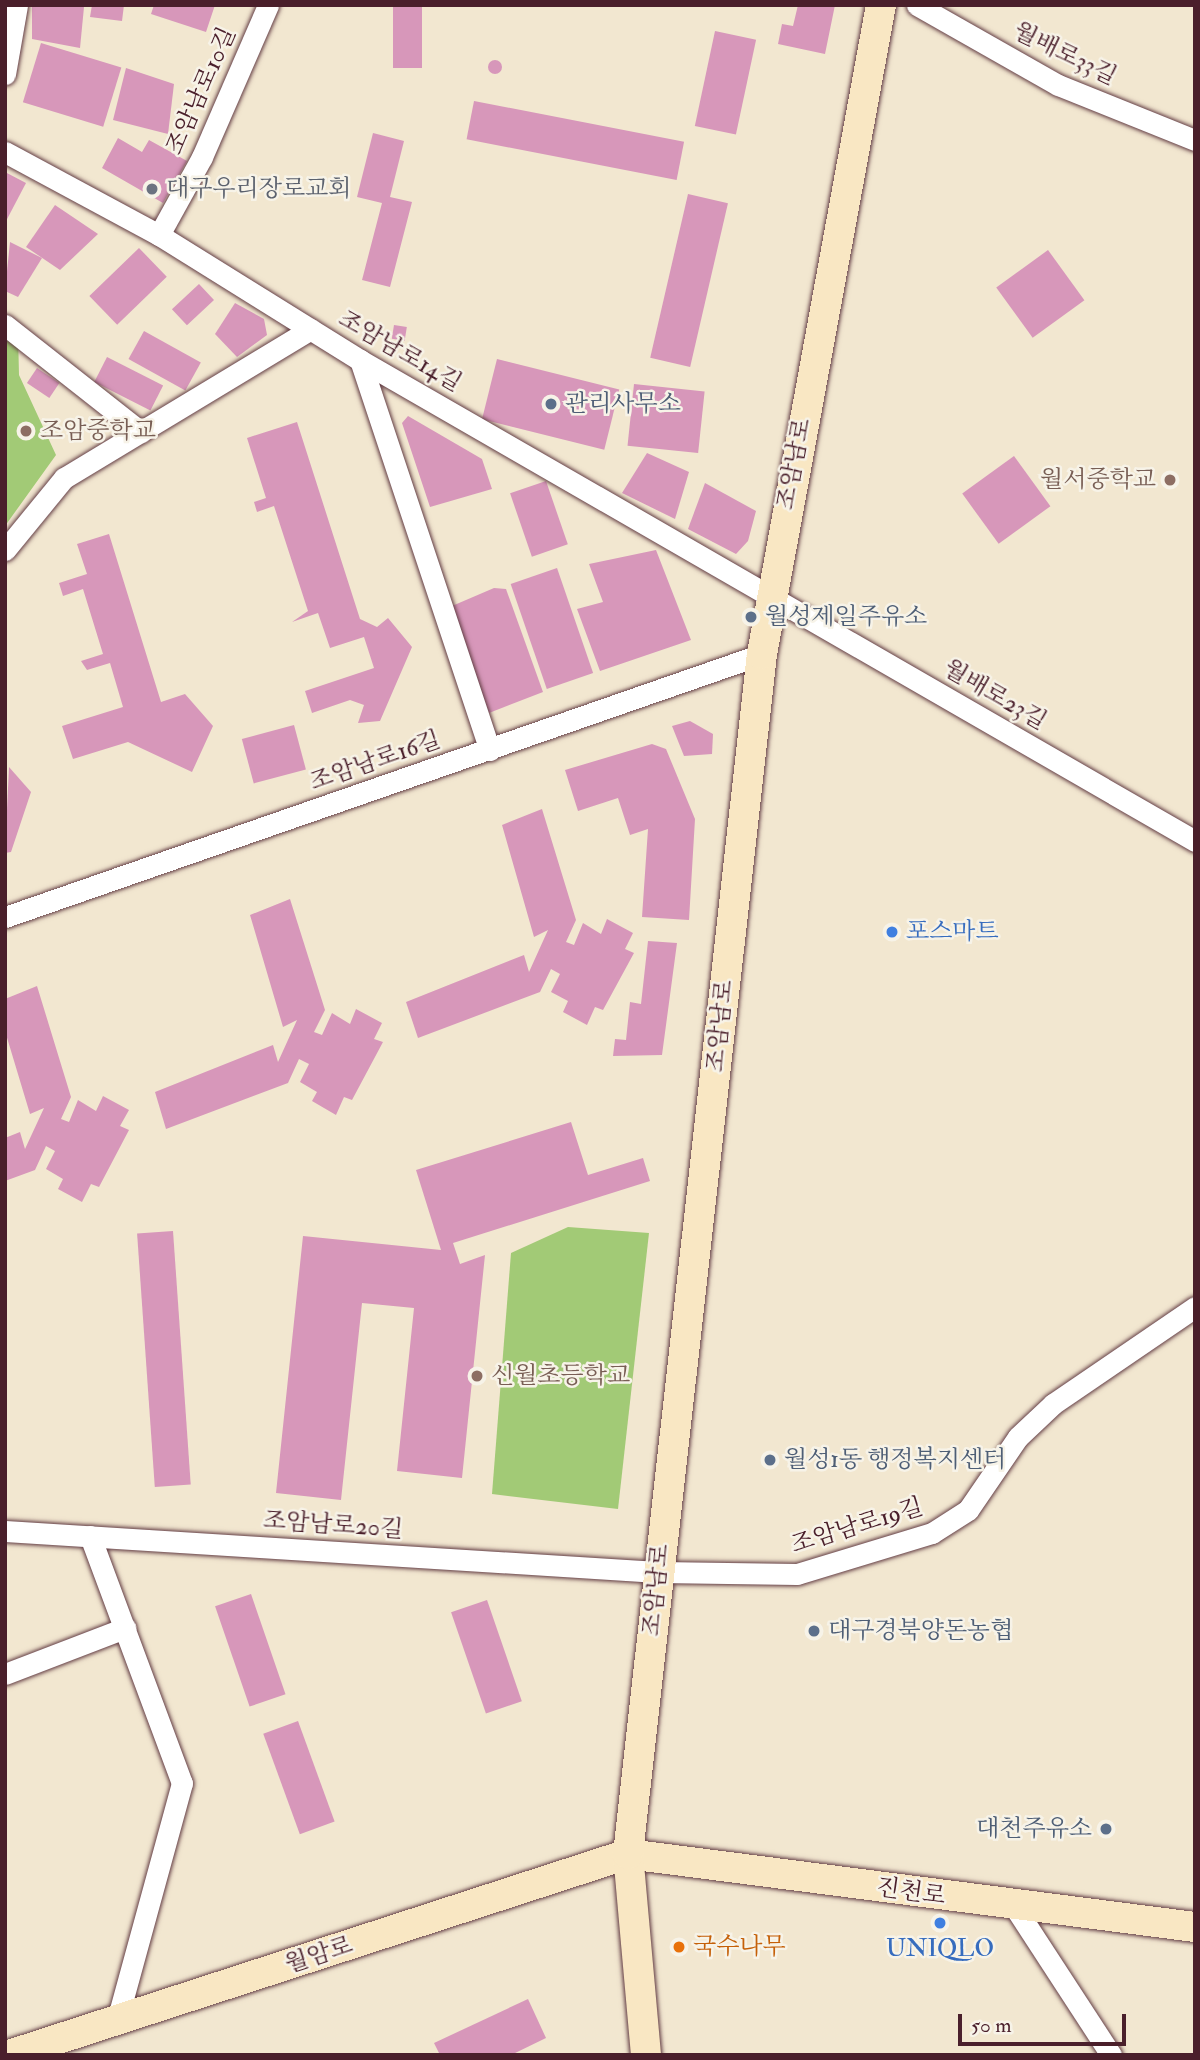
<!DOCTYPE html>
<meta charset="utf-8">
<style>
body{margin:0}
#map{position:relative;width:1200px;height:2060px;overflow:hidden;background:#f2e7d0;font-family:"IM FELL Double Pica","Noto Serif KR",serif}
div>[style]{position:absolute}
.green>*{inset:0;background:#a2ca76}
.building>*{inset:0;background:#d797ba;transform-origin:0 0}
.round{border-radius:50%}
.roads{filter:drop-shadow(0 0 2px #633d44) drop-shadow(0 0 2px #633d44)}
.street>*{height:21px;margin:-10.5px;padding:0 10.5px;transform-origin:10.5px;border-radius:10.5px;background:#fff}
.secondary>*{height:30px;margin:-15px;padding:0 15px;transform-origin:15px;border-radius:15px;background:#f9e7c3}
.dots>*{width:19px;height:19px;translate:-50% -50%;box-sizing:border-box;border:4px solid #f7f3e8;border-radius:50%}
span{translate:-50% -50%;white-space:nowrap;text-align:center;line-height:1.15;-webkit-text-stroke:5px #f7f3e8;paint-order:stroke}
.street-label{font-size:24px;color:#4a1f2b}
.worship-label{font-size:24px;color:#5b616d}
.left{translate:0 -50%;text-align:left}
.service-label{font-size:24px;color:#4e5e75}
.right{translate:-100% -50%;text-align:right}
.education-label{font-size:24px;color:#785e54}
.shop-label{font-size:24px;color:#366cbe}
.food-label{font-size:24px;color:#c56008}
.frame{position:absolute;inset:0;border:7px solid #4a1f2b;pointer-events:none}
.scale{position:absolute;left:958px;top:2014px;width:168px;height:32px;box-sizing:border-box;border:4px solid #4a1f2b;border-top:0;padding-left:9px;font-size:21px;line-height:24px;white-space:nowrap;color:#4a1f2b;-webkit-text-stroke:5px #f7f3e8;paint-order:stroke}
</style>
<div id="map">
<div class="green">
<div style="clip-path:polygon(5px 325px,18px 333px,19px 375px,56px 455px,5px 526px)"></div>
<div style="clip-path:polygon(568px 1227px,649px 1233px,618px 1509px,492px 1494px,511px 1253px)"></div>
</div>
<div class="building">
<div style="clip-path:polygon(32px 5px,84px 7px,80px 48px,32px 39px)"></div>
<div style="clip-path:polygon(92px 5px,124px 5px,122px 21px,90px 17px)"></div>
<div style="clip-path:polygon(154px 5px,215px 5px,206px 32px,151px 14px)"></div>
<div style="left:393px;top:5px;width:29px;height:63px"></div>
<div style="clip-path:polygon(798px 5px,835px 5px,825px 54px,778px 44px,782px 24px,793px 26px)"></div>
<div style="left:715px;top:31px;width:42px;height:97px;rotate:12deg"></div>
<div style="left:41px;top:43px;width:84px;height:62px;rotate:17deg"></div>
<div class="round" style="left:488px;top:60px;width:14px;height:14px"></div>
<div style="clip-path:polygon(126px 68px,174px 84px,168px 134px,113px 120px)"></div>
<div style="left:474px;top:101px;width:214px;height:39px;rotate:11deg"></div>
<div style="clip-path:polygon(373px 133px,404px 141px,390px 197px,412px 202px,390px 287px,362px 280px,382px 203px,357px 197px)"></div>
<div style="clip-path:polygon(118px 138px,142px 152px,149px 140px,187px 161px,163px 203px,102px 168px)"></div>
<div style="clip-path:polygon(5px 172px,26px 183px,5px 223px)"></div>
<div style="left:688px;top:194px;width:41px;height:168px;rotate:13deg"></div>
<div style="clip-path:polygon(55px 205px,98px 234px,60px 270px,26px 247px)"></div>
<div style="clip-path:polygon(10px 242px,42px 258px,18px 297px,5px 291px)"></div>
<div style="left:139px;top:248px;width:40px;height:69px;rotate:46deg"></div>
<div style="left:1048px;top:250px;width:62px;height:64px;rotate:54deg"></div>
<div style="left:199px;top:284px;width:22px;height:37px;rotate:47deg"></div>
<div style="clip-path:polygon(235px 303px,264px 319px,267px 335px,237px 357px,215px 334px)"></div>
<div style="left:394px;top:325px;width:13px;height:14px;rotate:9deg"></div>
<div style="left:144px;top:331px;width:65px;height:32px;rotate:29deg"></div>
<div style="left:107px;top:357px;width:63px;height:28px;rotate:27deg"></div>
<div style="left:497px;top:359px;width:126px;height:62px;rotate:14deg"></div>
<div style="left:37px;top:368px;width:27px;height:18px;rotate:34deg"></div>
<div style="left:634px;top:384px;width:71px;height:62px;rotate:6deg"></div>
<div style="clip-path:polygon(408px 416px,482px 459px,492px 489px,430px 507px,402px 423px)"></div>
<div style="clip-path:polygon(297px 422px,360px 619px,377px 627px,388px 618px,412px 647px,380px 721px,358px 723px,364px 705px,350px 700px,312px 713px,305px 691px,374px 668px,364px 637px,330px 648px,318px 613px,292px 622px,308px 611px,274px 506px,257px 512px,254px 502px,266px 498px,247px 438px)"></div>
<div style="clip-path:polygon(647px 453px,689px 472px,675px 519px,622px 493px)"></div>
<div style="left:1014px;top:456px;width:62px;height:64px;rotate:54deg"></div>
<div style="left:546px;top:481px;width:67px;height:38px;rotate:71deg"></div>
<div style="clip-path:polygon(705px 483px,756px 511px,748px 541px,736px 554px,688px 529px)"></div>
<div style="clip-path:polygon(109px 534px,161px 702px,185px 694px,213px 726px,192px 772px,128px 742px,73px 759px,62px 726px,123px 707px,110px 663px,87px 670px,81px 661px,103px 654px,83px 589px,63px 596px,59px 583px,87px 574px,77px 544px)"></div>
<div style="clip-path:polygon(656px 550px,691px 640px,600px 671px,577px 609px,603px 602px,589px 564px)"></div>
<div style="left:557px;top:568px;width:111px;height:49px;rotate:71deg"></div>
<div style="clip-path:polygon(494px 588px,506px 589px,543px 692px,489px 713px,452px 606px)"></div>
<div style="clip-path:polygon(690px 721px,713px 734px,712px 754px,684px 756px,672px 726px)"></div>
<div style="left:294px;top:725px;width:46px;height:54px;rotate:75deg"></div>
<div style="clip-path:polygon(652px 744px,666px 749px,695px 819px,689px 920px,642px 917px,648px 829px,630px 835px,618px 798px,578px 811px,565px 770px)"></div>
<div style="clip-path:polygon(9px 767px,31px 792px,11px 852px,5px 853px)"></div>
<div style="clip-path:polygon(542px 809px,576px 920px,566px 942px,574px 945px,583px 923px,601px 934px,607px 919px,633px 933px,625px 949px,634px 953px,603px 1010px,595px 1007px,587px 1025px,563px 1012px,568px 1001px,551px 992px,560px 974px,551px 969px,540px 992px,418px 1038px,406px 1002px,524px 955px,529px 972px,548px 930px,534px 937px,502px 825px)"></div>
<div style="clip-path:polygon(290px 899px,325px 1010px,314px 1032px,322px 1035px,332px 1013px,350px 1024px,356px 1009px,382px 1023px,374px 1039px,383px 1042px,352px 1100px,344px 1097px,336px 1115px,312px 1101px,317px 1092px,300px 1082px,309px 1064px,299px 1059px,288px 1083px,166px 1129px,155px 1092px,273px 1045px,278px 1062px,297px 1020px,283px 1027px,250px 915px)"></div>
<div style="clip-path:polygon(648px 941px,677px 943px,662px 1055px,613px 1056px,615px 1039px,626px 1040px,630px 1002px,641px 1004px)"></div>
<div style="clip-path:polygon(37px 986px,71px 1097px,61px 1119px,69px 1122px,78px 1100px,96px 1111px,103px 1096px,129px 1110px,120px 1126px,129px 1130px,99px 1187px,91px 1184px,82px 1202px,58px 1189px,63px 1179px,46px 1169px,55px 1151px,46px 1146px,35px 1170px,5px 1181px,5px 1138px,20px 1132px,25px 1149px,44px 1108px,30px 1114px,5px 1031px,5px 999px)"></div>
<div style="clip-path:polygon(571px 1122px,588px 1175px,643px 1158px,650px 1181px,453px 1243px,460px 1264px,485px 1255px,462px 1478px,397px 1471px,414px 1308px,362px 1303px,341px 1500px,276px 1493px,303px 1236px,441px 1250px,416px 1170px)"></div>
<div style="left:173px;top:1231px;width:254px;height:36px;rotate:86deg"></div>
<div style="left:251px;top:1594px;width:106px;height:38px;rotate:71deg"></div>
<div style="left:487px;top:1600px;width:107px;height:38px;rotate:71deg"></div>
<div style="left:298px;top:1721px;width:107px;height:37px;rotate:70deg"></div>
<div style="clip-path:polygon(528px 1999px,546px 2038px,511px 2055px,440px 2055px,434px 2043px)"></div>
</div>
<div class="roads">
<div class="street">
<div style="left:917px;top:5px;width:162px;rotate:29.6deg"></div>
<div style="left:1058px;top:85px;width:148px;rotate:21.9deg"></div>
<div style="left:5px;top:74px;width:70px;rotate:-80.1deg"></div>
<div style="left:5px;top:152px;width:175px;rotate:28.3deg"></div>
<div style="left:159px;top:235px;width:237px;rotate:31.9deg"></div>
<div style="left:360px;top:360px;width:964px;rotate:29.94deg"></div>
<div style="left:159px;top:235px;width:89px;rotate:-61.1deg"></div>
<div style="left:202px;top:157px;width:166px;rotate:-66.5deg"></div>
<div style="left:5px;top:325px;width:173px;rotate:38.2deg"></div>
<div style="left:360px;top:360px;width:411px;rotate:71.6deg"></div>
<div style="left:5px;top:550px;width:93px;rotate:-50.7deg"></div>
<div style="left:64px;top:478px;width:288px;rotate:-31.1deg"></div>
<div style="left:5px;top:917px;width:801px;rotate:-19.16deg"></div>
<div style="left:5px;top:1531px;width:654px;rotate:3.59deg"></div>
<div style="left:658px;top:1572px;width:139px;rotate:0.8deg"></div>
<div style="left:797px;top:1574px;width:141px;rotate:-16.9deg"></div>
<div style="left:932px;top:1533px;width:43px;rotate:-32.6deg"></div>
<div style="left:968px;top:1510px;width:88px;rotate:-55.6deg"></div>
<div style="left:1018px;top:1437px;width:48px;rotate:-43.3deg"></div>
<div style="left:1053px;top:1404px;width:172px;rotate:-34.3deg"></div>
<div style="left:90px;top:1536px;width:264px;rotate:69.6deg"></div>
<div style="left:182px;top:1783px;width:246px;rotate:105.3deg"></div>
<div style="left:5px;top:1674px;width:129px;rotate:-21deg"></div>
<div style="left:1014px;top:1906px;width:178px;rotate:56.9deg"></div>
</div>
<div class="secondary">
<div style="left:9px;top:2055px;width:651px;rotate:-17.99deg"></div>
<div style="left:628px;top:1854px;width:572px;rotate:7.34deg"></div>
<div style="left:646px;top:2055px;width:202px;rotate:-95.1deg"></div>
<div style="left:628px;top:1854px;width:1207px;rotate:-83.63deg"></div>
<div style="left:762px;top:654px;width:660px;rotate:-79.61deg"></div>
</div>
</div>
<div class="dots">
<div style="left:152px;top:189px;background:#6b7280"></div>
<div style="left:551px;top:404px;background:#5c6f8a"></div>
<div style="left:26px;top:431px;background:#8d6e63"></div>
<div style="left:1170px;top:480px;background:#8d6e63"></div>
<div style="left:751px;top:617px;background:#5c6f8a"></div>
<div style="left:892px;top:932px;background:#3f7fe0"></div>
<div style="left:477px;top:1376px;background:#8d6e63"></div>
<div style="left:770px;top:1460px;background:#5c6f8a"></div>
<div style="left:814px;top:1631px;background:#5c6f8a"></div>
<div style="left:1106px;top:1829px;background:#5c6f8a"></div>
<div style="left:940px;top:1923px;background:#3f7fe0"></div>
<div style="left:679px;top:1947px;background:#e8710a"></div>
</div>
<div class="street-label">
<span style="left:1065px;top:54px;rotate:26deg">월배로33길</span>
<span style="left:201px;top:91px;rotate:-66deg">조암남로10길</span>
<span style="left:400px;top:351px;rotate:30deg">조암남로14길</span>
<span style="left:794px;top:464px;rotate:-79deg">조암남로</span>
<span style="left:995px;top:695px;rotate:30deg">월배로23길</span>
<span style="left:375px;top:761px;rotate:-19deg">조암남로16길</span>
<span style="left:720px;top:1026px;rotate:-84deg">조암남로</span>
<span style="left:333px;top:1525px;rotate:4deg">조암남로20길</span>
<span style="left:857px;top:1526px;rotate:-17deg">조암남로19길</span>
<span style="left:656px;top:1590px;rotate:-84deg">조암남로</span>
<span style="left:911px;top:1892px;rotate:8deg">진천로</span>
<span style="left:319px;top:1955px;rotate:-18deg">월암로</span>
</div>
<div class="worship-label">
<span class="left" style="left:166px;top:189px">대구우리장로교회</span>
</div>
<div class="service-label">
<span class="left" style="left:565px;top:404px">관리사무소</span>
<span class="left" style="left:765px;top:617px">월성제일주유소</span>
<span class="left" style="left:784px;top:1460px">월성1동 행정복지센터</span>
<span class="left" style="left:828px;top:1631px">대구경북양돈농협</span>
<span class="right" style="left:1092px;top:1829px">대천주유소</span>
</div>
<div class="education-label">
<span class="left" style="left:40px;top:431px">조암중학교</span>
<span class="right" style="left:1156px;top:480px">월서중학교</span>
<span class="left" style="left:491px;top:1376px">신월초등학교</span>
</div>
<div class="shop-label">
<span class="left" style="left:906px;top:932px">포스마트</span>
<span style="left:940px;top:1949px">UNIQLO</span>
</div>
<div class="food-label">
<span class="left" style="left:693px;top:1947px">국수나무</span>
</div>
<div class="frame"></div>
<div class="scale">50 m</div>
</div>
